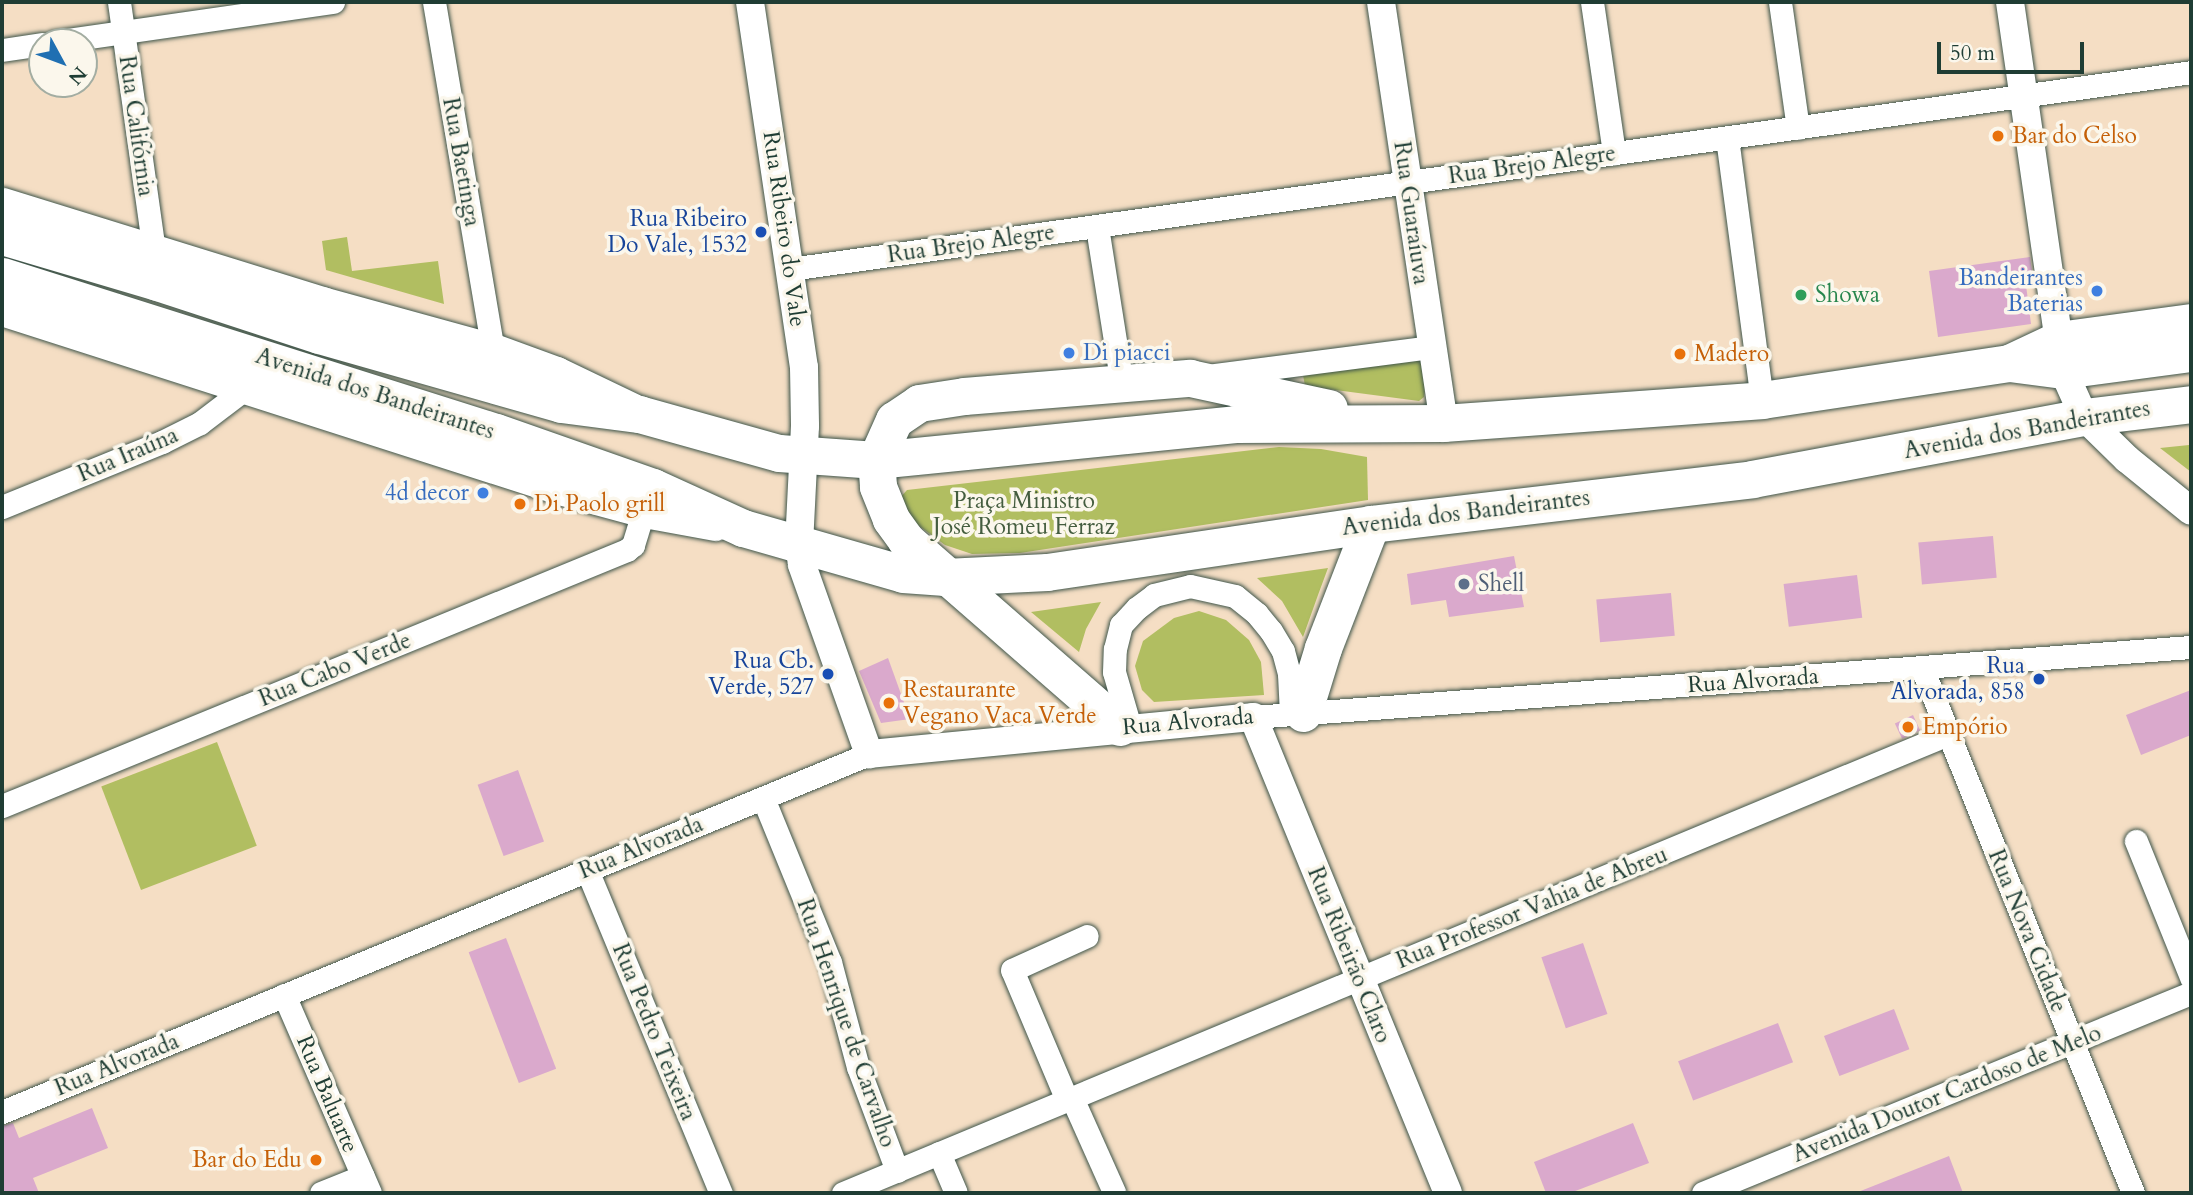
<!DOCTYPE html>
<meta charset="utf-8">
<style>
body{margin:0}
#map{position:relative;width:2193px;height:1195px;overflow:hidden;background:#f5dec4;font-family:Cardo,serif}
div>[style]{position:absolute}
.green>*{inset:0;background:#b1be61;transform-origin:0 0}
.building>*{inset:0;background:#daa9cc;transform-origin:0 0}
.roads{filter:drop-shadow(0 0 2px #3f554a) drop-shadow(0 0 2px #3f554a)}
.minor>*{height:23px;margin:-11.5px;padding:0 11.5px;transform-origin:11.5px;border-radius:11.5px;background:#fff}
.tertiary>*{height:28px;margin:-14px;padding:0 14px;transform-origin:14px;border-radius:14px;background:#fff}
.primary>*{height:35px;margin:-17.5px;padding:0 17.5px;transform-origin:17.5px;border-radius:17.5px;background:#fff}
.trunk>*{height:37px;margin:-18.5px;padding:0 18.5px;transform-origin:18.5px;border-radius:18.5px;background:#fff}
.dots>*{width:19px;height:19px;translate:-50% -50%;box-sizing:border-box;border:4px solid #fbf7ec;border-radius:50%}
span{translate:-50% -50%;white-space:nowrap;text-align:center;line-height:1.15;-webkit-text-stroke:7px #fbf7ec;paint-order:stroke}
.street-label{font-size:23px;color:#1f3d34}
.food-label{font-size:23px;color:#c56008}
.left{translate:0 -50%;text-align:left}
.right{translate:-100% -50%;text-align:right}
.transit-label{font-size:23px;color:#164399}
.shop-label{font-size:23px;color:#366cbe}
.leisure-label{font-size:23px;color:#27864d}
.park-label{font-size:23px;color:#445d3f}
.service-label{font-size:23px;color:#4e5e75}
.frame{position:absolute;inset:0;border:4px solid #1f3d34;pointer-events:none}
.north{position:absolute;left:28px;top:28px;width:70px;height:70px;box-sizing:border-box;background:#fbf7ec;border:2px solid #a3ada2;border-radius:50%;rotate:131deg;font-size:19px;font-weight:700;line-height:28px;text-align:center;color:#1f3d34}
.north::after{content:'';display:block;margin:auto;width:24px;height:32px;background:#1f6fb2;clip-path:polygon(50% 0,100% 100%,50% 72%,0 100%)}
.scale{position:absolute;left:1937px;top:42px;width:147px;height:32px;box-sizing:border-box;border:4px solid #1f3d34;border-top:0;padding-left:9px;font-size:21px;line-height:24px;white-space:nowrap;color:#1f3d34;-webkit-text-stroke:5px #fbf7ec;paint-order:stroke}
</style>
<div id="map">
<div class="green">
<div style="clip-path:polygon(347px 237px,352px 271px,438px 261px,444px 304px,326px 270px,322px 241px)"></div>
<div style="clip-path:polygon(1416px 357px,1424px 360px,1426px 381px,1424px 397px,1419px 401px,1305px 386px,1302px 369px)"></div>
<div style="clip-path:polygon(2191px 445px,2191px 472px,2160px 448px,2189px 445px)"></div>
<div style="clip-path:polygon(1279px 447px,1321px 449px,1367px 457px,1368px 500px,1020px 553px,972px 554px,945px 545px,907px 517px,898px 500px,907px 490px)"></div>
<div style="clip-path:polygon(1328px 568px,1318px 595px,1303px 637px,1282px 601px,1257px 578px)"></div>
<div style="clip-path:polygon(1101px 602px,1086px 629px,1079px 652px,1031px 612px)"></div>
<div style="clip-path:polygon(1199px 611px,1226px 620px,1249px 640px,1261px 662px,1264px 695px,1154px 702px,1142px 690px,1135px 666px,1143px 641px,1174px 618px)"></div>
<div style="left:217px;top:742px;width:111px;height:124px;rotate:69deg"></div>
</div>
<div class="building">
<div style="clip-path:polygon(2030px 257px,2034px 284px,2026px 285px,2031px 324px,1938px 337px,1929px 271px)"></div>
<div style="left:1993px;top:536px;width:42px;height:75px;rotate:85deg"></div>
<div style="clip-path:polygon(1514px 556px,1524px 607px,1449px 617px,1446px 600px,1411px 605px,1407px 574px)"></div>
<div style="left:1857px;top:575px;width:43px;height:74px;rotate:83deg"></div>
<div style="left:1671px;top:593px;width:43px;height:75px;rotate:85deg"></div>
<div style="clip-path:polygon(888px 658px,910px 719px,881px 723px,859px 671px)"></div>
<div style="clip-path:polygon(2191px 690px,2191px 735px,2141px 755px,2126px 715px)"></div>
<div style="left:1913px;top:715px;width:17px;height:20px;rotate:65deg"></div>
<div style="left:518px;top:770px;width:76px;height:43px;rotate:70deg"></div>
<div style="left:506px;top:938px;width:140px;height:40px;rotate:69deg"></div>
<div style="left:1583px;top:943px;width:75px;height:44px;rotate:71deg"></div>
<div style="left:1894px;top:1009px;width:43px;height:75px;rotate:69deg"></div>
<div style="left:1778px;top:1023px;width:42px;height:107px;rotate:69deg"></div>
<div style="clip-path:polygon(92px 1108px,108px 1148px,33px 1178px,39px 1193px,2px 1193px,2px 1126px,13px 1123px,19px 1138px)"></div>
<div style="clip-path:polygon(1633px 1123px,1649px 1163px,1570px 1193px,1546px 1193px,1534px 1162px)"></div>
<div style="clip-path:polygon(1949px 1156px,1963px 1193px,1858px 1193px,1858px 1192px)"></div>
</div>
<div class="roads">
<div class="minor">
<div style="left:119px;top:2px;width:251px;rotate:82deg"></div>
<div style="left:434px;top:2px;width:354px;rotate:80.4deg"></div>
<div style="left:1592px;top:2px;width:153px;rotate:81.7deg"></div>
<div style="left:1780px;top:2px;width:127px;rotate:81.9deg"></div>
<div style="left:54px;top:42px;width:282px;rotate:-8.2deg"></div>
<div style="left:2px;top:50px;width:40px;rotate:-8.5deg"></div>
<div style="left:1727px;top:138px;width:264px;rotate:82.4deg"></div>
<div style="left:1097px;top:227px;width:159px;rotate:81deg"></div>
<div style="left:790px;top:269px;width:1415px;rotate:-8deg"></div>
<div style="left:1215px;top:375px;width:217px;rotate:-7.4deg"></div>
<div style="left:2px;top:507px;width:173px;rotate:-22.1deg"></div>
<div style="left:162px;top:442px;width:42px;rotate:-26.6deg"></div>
<div style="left:200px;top:423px;width:58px;rotate:-37.3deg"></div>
<div style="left:1922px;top:668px;width:566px;rotate:68.1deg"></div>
<div style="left:1253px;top:717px;width:941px;rotate:-4.27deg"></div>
<div style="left:1130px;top:727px;width:57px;rotate:-106.2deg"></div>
<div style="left:1114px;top:672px;width:23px;rotate:-88deg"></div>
<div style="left:1115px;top:649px;width:25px;rotate:-76deg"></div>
<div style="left:1121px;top:625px;width:23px;rotate:-47deg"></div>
<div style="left:1137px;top:608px;width:21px;rotate:-37deg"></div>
<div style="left:1154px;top:595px;width:37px;rotate:-14deg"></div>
<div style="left:1190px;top:586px;width:46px;rotate:12.5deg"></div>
<div style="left:1235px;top:596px;width:28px;rotate:39deg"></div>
<div style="left:1257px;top:614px;width:22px;rotate:51deg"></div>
<div style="left:1271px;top:631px;width:23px;rotate:59deg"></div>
<div style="left:1283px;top:651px;width:24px;rotate:75deg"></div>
<div style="left:1289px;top:674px;width:40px;rotate:87.1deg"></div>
<div style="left:763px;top:798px;width:177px;rotate:67.8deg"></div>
<div style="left:830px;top:962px;width:109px;rotate:75.1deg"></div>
<div style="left:858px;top:1067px;width:111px;rotate:69.4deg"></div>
<div style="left:2px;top:806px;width:675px;rotate:-22.27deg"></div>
<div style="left:627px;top:550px;width:8px;rotate:-40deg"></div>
<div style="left:633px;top:545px;width:37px;rotate:-73deg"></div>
<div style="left:2136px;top:841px;width:147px;rotate:68deg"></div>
<div style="left:587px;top:870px;width:350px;rotate:67.5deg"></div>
<div style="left:284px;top:995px;width:216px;rotate:66.5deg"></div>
<div style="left:1072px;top:1098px;width:103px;rotate:65.9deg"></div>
<div style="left:1067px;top:1100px;width:141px;rotate:-112.9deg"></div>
<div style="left:1012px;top:970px;width:82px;rotate:-24.4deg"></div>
<div style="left:2px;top:1112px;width:938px;rotate:-22.44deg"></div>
<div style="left:939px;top:1153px;width:43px;rotate:67deg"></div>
<div style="left:321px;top:1193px;width:45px;rotate:-22deg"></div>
<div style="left:843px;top:1193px;width:1197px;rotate:-22.56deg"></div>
<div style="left:1703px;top:1193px;width:527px;rotate:-22.29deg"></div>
</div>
<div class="tertiary">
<div style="left:750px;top:2px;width:369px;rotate:81.6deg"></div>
<div style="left:804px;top:367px;width:59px;rotate:89deg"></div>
<div style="left:805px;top:426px;width:119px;rotate:92.9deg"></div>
<div style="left:799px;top:545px;width:20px;rotate:81deg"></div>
<div style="left:802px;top:565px;width:201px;rotate:70.5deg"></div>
<div style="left:869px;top:754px;width:386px;rotate:-5.5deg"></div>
<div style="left:1253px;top:717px;width:514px;rotate:67.72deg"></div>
<div style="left:1381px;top:2px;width:426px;rotate:81.5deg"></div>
<div style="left:2010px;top:2px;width:372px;rotate:81.8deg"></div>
<div style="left:2063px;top:370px;width:51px;rotate:65.9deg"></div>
<div style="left:2084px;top:417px;width:60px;rotate:44.3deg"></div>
<div style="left:2127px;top:459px;width:82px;rotate:39.1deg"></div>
</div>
<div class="primary">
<div style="left:2px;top:205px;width:335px;rotate:17.2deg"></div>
<div style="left:322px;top:304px;width:177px;rotate:15.4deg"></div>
<div style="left:493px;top:351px;width:67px;rotate:20.1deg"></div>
<div style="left:556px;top:374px;width:85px;rotate:25.7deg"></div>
<div style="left:2px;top:308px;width:586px;rotate:17.79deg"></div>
<div style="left:560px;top:487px;width:87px;rotate:15.3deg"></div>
<div style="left:644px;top:510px;width:72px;rotate:10.4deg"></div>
</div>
<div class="trunk">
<div style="left:2px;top:236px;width:162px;rotate:16.5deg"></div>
<div style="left:157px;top:282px;width:170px;rotate:18.1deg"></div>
<div style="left:319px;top:335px;width:252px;rotate:15.9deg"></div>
<div style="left:561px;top:404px;width:79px;rotate:7.3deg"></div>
<div style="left:639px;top:414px;width:145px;rotate:15.6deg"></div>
<div style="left:779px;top:453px;width:97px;rotate:4.1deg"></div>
<div style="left:876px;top:460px;width:361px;rotate:-5.7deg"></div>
<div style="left:1235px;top:424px;width:209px;rotate:-0.3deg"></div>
<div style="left:1444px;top:423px;width:319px;rotate:-4.1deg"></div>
<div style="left:1762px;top:400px;width:250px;rotate:-8.5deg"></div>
<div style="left:2009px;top:363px;width:54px;rotate:-25.1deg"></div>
<div style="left:2058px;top:340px;width:134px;rotate:-7.7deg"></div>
<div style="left:2px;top:276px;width:518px;rotate:17.53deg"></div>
<div style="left:496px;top:432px;width:166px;rotate:19.3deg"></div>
<div style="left:653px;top:487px;width:99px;rotate:24.5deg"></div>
<div style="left:743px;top:528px;width:166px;rotate:16deg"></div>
<div style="left:903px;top:574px;width:42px;rotate:4.1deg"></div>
<div style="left:945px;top:577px;width:102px;rotate:-2.8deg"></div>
<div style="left:1047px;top:572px;width:328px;rotate:-8.4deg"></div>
<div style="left:1371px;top:524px;width:384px;rotate:-6.7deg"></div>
<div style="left:1752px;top:479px;width:338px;rotate:-10.6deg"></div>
<div style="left:2084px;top:417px;width:108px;rotate:-6.9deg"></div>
<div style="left:2009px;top:363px;width:54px;rotate:7.4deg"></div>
<div style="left:2063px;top:370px;width:129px;rotate:-7.6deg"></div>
<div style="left:1303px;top:713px;width:68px;rotate:-72.9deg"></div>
<div style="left:1323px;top:648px;width:133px;rotate:-68.8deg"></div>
<div style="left:1120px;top:727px;width:284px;rotate:-138.9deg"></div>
<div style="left:906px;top:540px;width:26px;rotate:-126deg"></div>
<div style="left:891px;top:519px;width:35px;rotate:-112deg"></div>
<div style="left:878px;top:486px;width:26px;rotate:-94deg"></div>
<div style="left:876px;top:460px;width:44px;rotate:-65.8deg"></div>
<div style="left:894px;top:420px;width:30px;rotate:-34deg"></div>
<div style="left:919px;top:403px;width:46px;rotate:-8.8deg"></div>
<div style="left:964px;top:396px;width:227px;rotate:-4.6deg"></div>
<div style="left:1190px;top:378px;width:142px;rotate:12.2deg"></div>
</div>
</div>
<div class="dots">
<div style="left:1998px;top:136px;background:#e8710a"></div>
<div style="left:761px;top:232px;background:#1a4fb4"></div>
<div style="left:2097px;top:291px;background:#3f7fe0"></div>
<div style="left:1801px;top:295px;background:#2e9e5b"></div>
<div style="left:1069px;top:353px;background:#3f7fe0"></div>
<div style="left:1680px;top:354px;background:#e8710a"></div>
<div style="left:483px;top:493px;background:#3f7fe0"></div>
<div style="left:520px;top:504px;background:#e8710a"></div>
<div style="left:1464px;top:584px;background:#5c6f8a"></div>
<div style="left:828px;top:674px;background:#1a4fb4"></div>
<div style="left:2039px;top:679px;background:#1a4fb4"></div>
<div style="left:889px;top:703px;background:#e8710a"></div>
<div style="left:1908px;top:727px;background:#e8710a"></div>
<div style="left:316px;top:1160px;background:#e8710a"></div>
</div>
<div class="street-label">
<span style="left:136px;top:126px;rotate:82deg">Rua Califórnia</span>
<span style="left:461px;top:162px;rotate:80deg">Rua Baetinga</span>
<span style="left:1532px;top:165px;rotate:-8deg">Rua Brejo Alegre</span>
<span style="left:1411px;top:213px;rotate:82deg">Rua Guaraíuva</span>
<span style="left:784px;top:229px;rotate:82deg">Rua Ribeiro do Vale</span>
<span style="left:971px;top:244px;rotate:-8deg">Rua Brejo Alegre</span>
<span style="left:375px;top:394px;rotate:18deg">Avenida dos Bandeirantes</span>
<span style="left:2027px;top:430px;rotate:-10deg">Avenida dos Bandeirantes</span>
<span style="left:128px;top:455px;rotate:-23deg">Rua Iraúna</span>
<span style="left:1466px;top:513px;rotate:-7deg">Avenida dos Bandeirantes</span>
<span style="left:335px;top:670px;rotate:-22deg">Rua Cabo Verde</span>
<span style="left:1753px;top:681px;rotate:-4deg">Rua Alvorada</span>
<span style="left:1188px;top:722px;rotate:-5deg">Rua Alvorada</span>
<span style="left:641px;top:848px;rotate:-22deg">Rua Alvorada</span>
<span style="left:1532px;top:908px;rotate:-22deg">Rua Professor Vahia de Abreu</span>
<span style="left:2027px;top:931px;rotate:68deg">Rua Nova Cidade</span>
<span style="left:1349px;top:955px;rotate:68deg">Rua Ribeirão Claro</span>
<span style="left:846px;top:1023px;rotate:71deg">Rua Henrique de Carvalho</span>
<span style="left:654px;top:1032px;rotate:68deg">Rua Pedro Teixeira</span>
<span style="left:117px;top:1065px;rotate:-22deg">Rua Alvorada</span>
<span style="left:327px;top:1094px;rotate:67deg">Rua Baluarte</span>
<span style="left:1947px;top:1094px;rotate:-22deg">Avenida Doutor Cardoso de Melo</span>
</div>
<div class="food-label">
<span class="left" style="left:2012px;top:136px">Bar do Celso</span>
<span class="left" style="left:1694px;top:354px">Madero</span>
<span class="left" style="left:534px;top:504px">Di Paolo grill</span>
<span class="left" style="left:903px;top:703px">Restaurante<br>Vegano Vaca Verde</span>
<span class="left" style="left:1922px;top:727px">Empório</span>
<span class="right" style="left:302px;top:1160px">Bar do Edu</span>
</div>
<div class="transit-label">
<span class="right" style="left:747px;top:232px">Rua Ribeiro<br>Do Vale, 1532</span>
<span class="right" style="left:814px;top:674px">Rua Cb.<br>Verde, 527</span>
<span class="right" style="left:2025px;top:679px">Rua<br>Alvorada, 858</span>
</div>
<div class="shop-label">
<span class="right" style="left:2083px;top:291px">Bandeirantes<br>Baterias</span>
<span class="left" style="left:1083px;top:353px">Di piacci</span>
<span class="right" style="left:469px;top:493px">4d decor</span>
</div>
<div class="leisure-label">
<span class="left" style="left:1815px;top:295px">Showa</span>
</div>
<div class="park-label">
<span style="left:1024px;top:514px">Praça Ministro<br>José Romeu Ferraz</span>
</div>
<div class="service-label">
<span class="left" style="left:1478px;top:584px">Shell</span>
</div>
<div class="frame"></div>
<div class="north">N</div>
<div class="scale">50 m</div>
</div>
